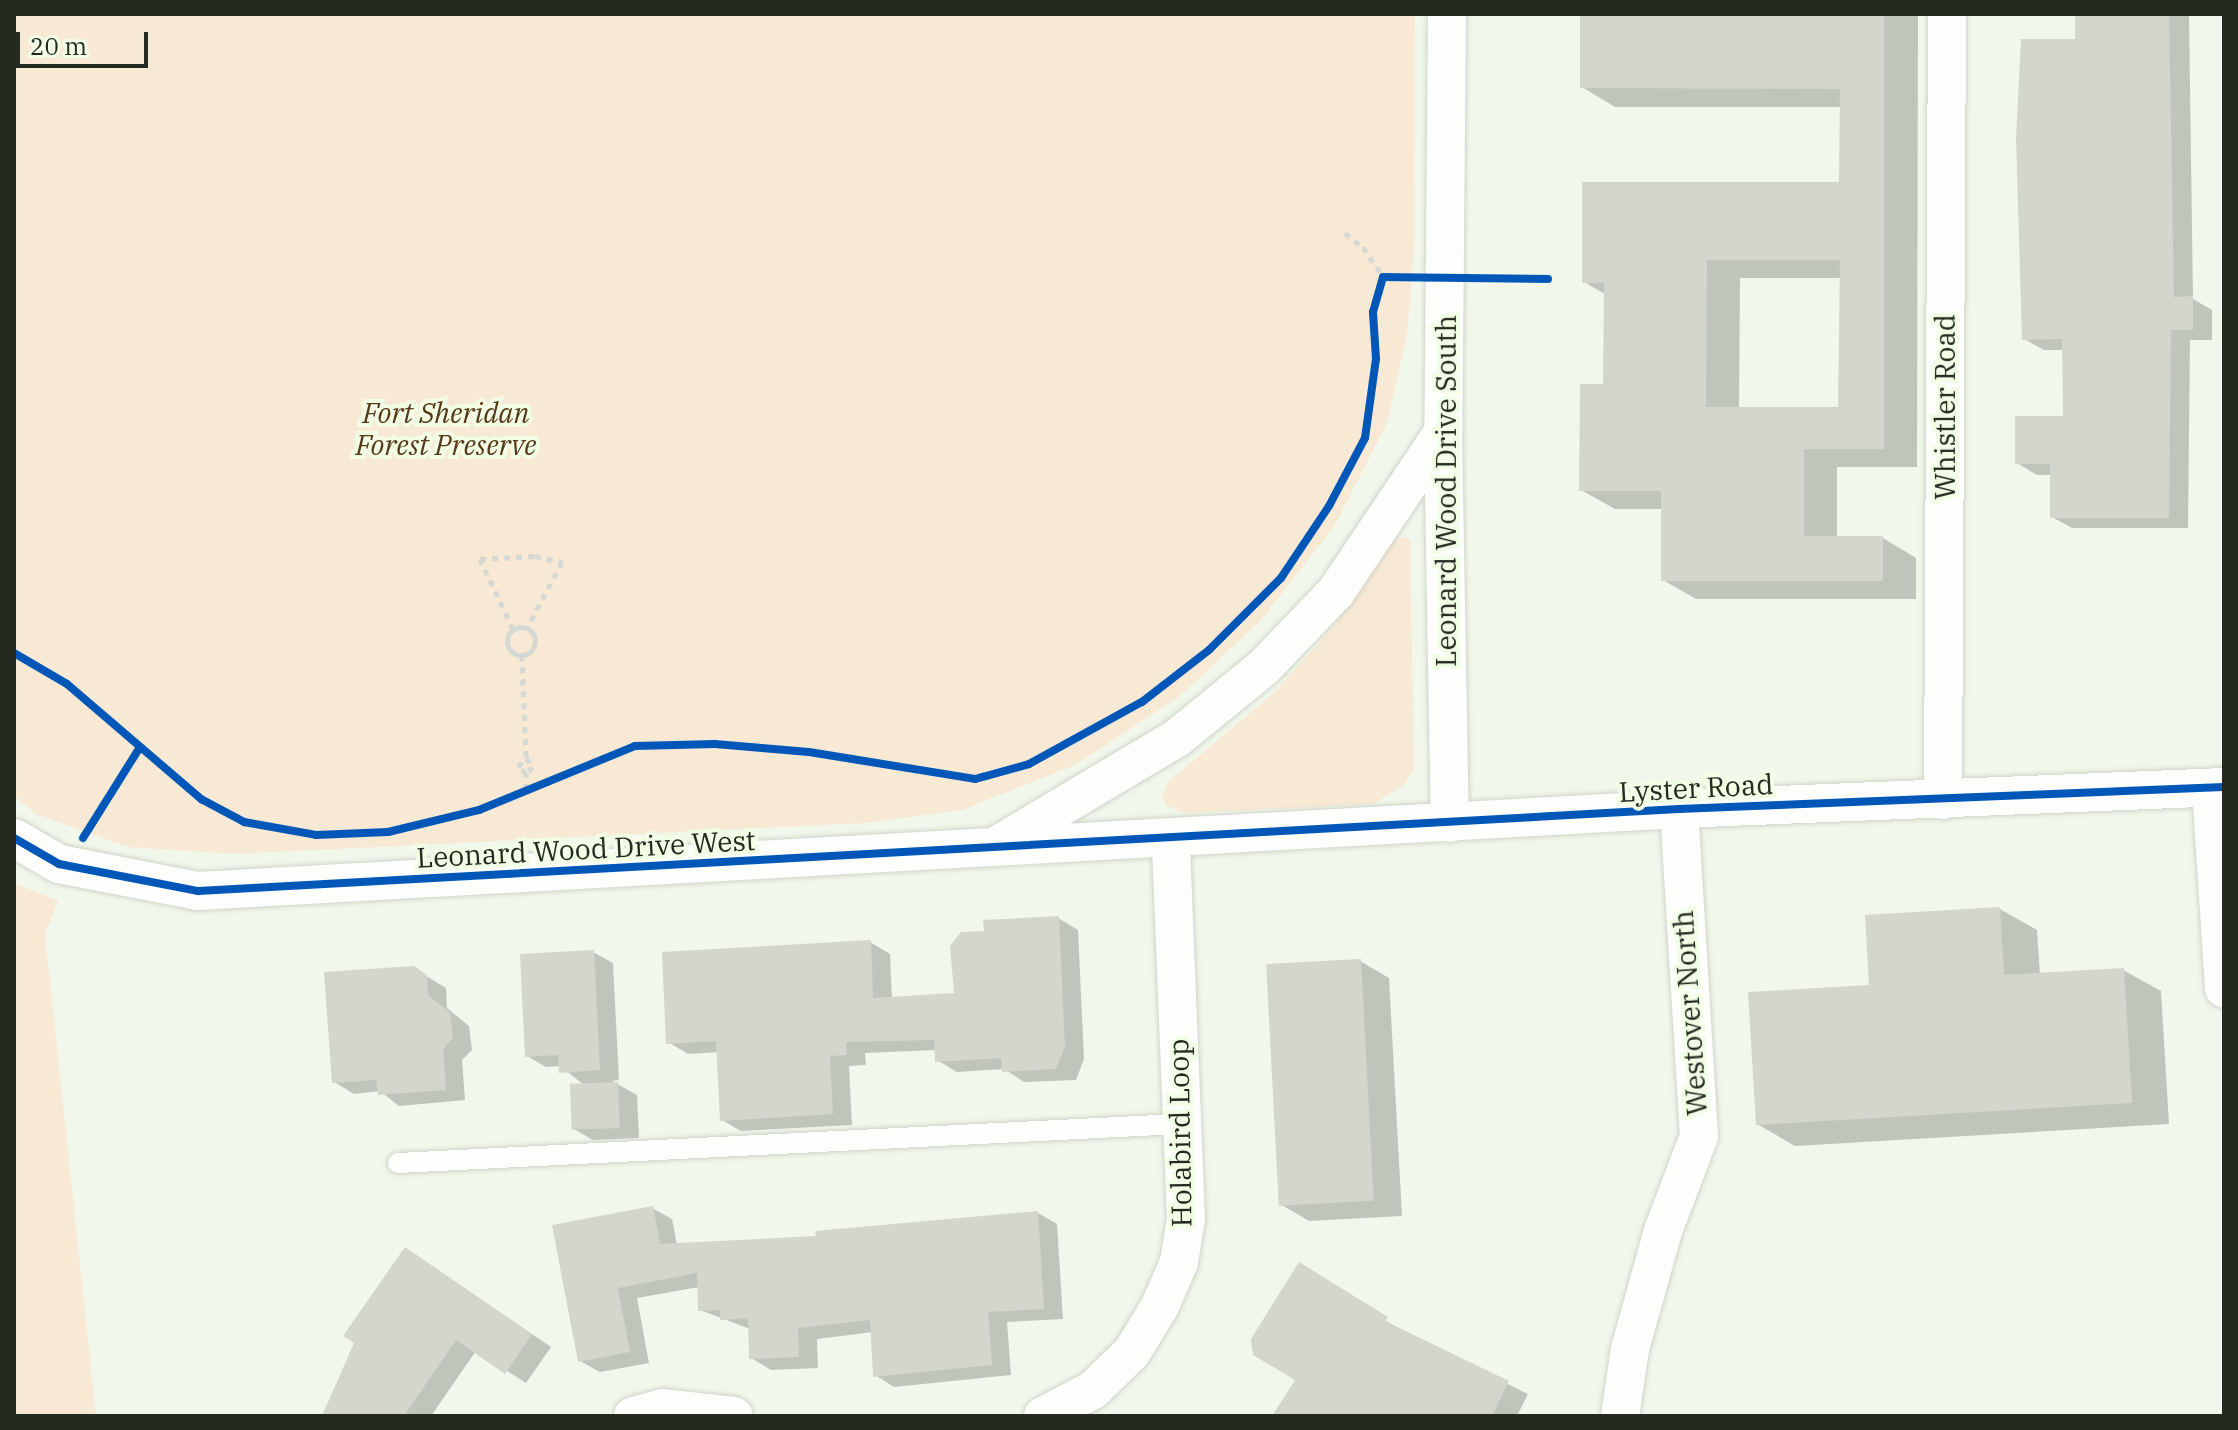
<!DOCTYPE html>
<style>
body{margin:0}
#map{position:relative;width:2238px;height:1430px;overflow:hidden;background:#f1f7ea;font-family:"IBM Plex Serif",serif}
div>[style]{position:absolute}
.green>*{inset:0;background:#f7e9d4}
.shadow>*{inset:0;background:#0003}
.building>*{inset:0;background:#d4d5cb;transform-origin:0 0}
.path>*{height:5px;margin-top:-2.5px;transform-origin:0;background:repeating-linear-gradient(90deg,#d6d8d4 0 6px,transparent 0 12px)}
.path>.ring{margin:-2.5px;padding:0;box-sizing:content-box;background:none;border:5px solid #d6d8d4;border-radius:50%}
.roads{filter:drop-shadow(0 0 2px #cfd4ca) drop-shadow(0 0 2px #cfd4ca)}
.lane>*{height:20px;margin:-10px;padding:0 10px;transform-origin:10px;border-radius:10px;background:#fdfefc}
.street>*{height:38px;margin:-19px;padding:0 19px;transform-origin:19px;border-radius:19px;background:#fdfefc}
.cycleway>*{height:8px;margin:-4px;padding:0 4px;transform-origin:4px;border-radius:4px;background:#0057b8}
span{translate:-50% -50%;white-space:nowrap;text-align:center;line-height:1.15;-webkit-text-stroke:8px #f1fde4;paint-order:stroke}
.street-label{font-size:28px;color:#252a21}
.park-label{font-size:28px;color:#573817;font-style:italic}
.frame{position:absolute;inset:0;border:16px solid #252a21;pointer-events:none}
.scale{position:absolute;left:16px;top:32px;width:132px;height:36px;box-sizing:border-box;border:4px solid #252a21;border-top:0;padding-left:10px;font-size:24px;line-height:28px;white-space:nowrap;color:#252a21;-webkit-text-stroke:6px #f1fde4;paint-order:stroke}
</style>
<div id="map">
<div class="green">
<div style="clip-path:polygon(14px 14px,1415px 14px,1414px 248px,1407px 335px,1387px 423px,1335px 525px,1261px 620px,1180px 696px,1077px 764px,962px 810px,865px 823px,235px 854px,128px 847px,36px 814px,14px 796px)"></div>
<div style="clip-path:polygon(1404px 537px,1410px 540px,1414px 767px,1406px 783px,1374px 804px,1184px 813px,1167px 806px,1162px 795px,1168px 782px,1277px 690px,1334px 626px,1393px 540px)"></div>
<div style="clip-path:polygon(14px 883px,58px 901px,45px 934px,96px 1416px,14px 1416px)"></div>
</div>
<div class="shadow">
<div style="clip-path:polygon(evenodd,1582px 14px,1918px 14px,1917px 467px,1837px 467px,1837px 538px,1883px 538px,1916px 558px,1916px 599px,1696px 599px,1663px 580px,1663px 509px,1615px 509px,1581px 490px,1605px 386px,1605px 294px,1584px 282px,1841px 184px,1842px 107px,1615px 107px,1582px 87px,1582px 14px,1740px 278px,1841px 278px,1840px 409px,1739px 409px,1740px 278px)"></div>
<div style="clip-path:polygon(2077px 14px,2189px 14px,2193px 299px,2212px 310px,2212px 340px,2190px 340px,2188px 528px,2072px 528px,2052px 517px,2052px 475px,2037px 475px,2017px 463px,2065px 418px,2064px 350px,2044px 350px,2024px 339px,2077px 41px)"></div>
<div style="clip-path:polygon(2000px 909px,2037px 930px,2040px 975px,2123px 970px,2161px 991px,2169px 1124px,1795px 1146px,1757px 1124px,1871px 987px)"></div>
<div style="clip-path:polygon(1058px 918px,1078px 930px,1084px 1059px,1076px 1080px,1024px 1082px,1004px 1069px,957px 1072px,937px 1060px,936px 1050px,865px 1053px,866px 1065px,849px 1066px,852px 1125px,741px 1131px,722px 1120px,719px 1052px,688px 1054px,668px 1042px,870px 942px,890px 954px,892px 999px,957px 995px,986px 933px)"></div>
<div style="clip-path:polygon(593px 952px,613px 963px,619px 1080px,612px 1081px,637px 1095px,639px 1138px,593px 1140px,574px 1129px,584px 1085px,560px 1066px,546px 1067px,527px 1056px)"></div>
<div style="clip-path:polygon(1360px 961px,1389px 978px,1402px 1216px,1309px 1221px,1280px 1204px)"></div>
<div style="clip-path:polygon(413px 968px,446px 988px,447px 1008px,469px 1026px,472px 1050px,462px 1060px,465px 1100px,399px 1106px,380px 1091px,354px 1094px,334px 1082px)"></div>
<div style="clip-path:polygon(652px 1208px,672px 1219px,677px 1245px,818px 1238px,1038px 1213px,1057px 1224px,1063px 1319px,1007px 1322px,1011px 1375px,894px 1387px,875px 1375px,873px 1332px,817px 1339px,818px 1368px,771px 1370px,751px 1358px,750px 1329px,700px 1310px,699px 1287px,637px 1298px,649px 1363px,600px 1372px,580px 1361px)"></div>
<div style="clip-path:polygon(406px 1249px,551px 1347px,526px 1383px,476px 1351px,431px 1416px,324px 1416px)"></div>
<div style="clip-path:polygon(1319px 1275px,1404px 1333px,1528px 1394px,1517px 1416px,1283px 1416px,1298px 1379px)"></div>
</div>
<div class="building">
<div style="clip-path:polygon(evenodd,1580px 14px,1884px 14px,1884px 449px,1804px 449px,1804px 536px,1883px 536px,1883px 581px,1661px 581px,1661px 491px,1579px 491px,1580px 384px,1603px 384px,1604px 283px,1582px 283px,1582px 182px,1839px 182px,1840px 89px,1580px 88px,1580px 14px,1707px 260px,1840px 260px,1838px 407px,1706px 407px,1707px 260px)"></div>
<div style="clip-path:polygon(2075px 14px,2169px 14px,2174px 297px,2193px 296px,2193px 330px,2171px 330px,2169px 518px,2050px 518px,2050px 464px,2015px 464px,2015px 416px,2063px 416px,2062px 339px,2022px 340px,2016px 138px,2021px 39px,2075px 39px)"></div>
<div style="clip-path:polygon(2000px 907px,2004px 975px,2124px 968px,2132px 1103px,1756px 1125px,1748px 992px,1869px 985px,1865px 915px)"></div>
<div style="clip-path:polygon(1059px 916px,1065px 1047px,1056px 1069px,1002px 1072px,1001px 1058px,935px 1062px,934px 1040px,846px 1042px,847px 1055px,830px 1056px,833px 1114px,720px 1121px,716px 1041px,666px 1044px,662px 952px,871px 940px,873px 998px,954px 993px,950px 946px,961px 932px,984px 931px,983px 920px)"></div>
<div style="clip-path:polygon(594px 950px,600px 1070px,559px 1073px,558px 1055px,525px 1057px,520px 954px)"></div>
<div style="left:1361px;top:959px;width:242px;height:95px;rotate:87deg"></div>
<div style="clip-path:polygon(414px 966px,427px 975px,428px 995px,450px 1013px,453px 1038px,443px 1049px,446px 1090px,378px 1095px,376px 1080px,332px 1083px,324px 972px)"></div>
<div style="left:618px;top:1082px;width:46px;height:48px;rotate:88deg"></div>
<div style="clip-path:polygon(653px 1206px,660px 1244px,816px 1236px,815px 1231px,1038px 1211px,1044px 1309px,988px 1312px,992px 1365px,873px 1377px,870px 1320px,798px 1328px,799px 1357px,749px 1359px,748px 1318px,720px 1320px,720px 1310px,698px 1311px,697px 1273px,618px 1288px,630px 1352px,578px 1362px,552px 1225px)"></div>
<div style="clip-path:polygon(405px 1247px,532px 1334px,505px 1374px,456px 1340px,404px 1416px,322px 1416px,354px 1343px,343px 1336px)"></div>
<div style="clip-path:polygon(1299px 1262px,1388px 1317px,1385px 1321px,1509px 1381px,1492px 1416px,1272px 1416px,1295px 1380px,1253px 1355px,1251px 1339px)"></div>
</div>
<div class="path">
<div style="left:1345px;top:233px;width:23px;rotate:38deg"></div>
<div style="left:1363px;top:247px;width:36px;rotate:56deg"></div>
<div class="ring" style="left:507px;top:627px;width:23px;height:23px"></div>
<div style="left:513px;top:629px;width:77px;rotate:-115.2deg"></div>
<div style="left:480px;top:559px;width:55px;rotate:-3.1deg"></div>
<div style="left:535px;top:556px;width:28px;rotate:13deg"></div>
<div style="left:562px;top:562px;width:75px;rotate:117.9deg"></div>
<div style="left:522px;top:655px;width:103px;rotate:87.8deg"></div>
<div style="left:526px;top:758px;width:11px;rotate:52deg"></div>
<div style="left:533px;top:767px;width:9px;rotate:139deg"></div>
<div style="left:526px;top:773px;width:10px;rotate:-143deg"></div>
<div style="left:518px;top:767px;width:12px;rotate:-48deg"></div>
<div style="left:526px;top:790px;width:17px;rotate:-90deg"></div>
</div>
<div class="roads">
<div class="lane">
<div style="left:398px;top:1163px;width:783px;rotate:-2.86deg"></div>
</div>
<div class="street">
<div style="left:1447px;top:14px;width:418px;rotate:90.5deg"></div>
<div style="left:1443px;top:432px;width:391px;rotate:89deg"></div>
<div style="left:2211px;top:788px;width:201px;rotate:86.3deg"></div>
<div style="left:1943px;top:800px;width:786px;rotate:-89.71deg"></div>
<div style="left:14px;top:838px;width:52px;rotate:30deg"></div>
<div style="left:59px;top:864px;width:142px;rotate:11deg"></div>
<div style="left:198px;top:891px;width:1483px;rotate:-3.17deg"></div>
<div style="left:1679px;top:809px;width:545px;rotate:-2.31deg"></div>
<div style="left:994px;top:847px;width:213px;rotate:-30.8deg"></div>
<div style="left:1177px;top:738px;width:112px;rotate:-39.2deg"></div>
<div style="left:1264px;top:667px;width:104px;rotate:-46.2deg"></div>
<div style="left:1336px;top:592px;width:192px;rotate:-56.2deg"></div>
<div style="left:633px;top:1416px;width:30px;rotate:-15deg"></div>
<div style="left:662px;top:1408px;width:72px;rotate:6.3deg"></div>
<div style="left:1043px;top:1416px;width:56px;rotate:-27.5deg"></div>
<div style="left:1093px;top:1390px;width:54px;rotate:-44.3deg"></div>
<div style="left:1132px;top:1352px;width:54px;rotate:-58.7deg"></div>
<div style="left:1160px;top:1306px;width:48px;rotate:-66.6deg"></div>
<div style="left:1179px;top:1262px;width:44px;rotate:-80.8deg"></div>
<div style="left:1186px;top:1219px;width:379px;rotate:-92.3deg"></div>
<div style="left:1620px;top:1416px;width:68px;rotate:-81.5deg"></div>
<div style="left:1630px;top:1349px;width:123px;rotate:-74.4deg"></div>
<div style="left:1663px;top:1231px;width:102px;rotate:-69.2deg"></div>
<div style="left:1699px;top:1136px;width:328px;rotate:-93.5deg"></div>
</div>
</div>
<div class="cycleway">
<div style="left:14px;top:653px;width:61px;rotate:30.3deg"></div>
<div style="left:67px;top:684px;width:177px;rotate:40.6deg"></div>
<div style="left:201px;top:799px;width:49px;rotate:28.1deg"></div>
<div style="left:244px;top:822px;width:73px;rotate:10.2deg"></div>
<div style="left:316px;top:835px;width:72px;rotate:-2.4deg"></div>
<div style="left:388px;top:832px;width:94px;rotate:-13.6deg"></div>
<div style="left:479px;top:810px;width:169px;rotate:-22.3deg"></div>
<div style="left:635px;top:746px;width:80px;rotate:-1.4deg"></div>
<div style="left:715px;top:744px;width:94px;rotate:4.9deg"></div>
<div style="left:809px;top:752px;width:168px;rotate:9.2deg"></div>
<div style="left:975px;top:779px;width:56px;rotate:-15.5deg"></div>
<div style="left:1029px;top:764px;width:129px;rotate:-28.8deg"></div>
<div style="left:1142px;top:702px;width:85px;rotate:-37.8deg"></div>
<div style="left:1209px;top:650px;width:102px;rotate:-45deg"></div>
<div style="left:1281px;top:578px;width:87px;rotate:-56.3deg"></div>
<div style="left:1329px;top:506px;width:77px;rotate:-62.1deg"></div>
<div style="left:1365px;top:438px;width:80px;rotate:-82.1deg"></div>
<div style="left:1376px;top:359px;width:47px;rotate:-93.7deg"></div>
<div style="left:1373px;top:312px;width:36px;rotate:-74deg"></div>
<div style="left:1383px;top:277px;width:165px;rotate:0.7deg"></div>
<div style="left:14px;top:838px;width:52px;rotate:30deg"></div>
<div style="left:59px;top:864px;width:142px;rotate:11deg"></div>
<div style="left:198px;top:891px;width:1483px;rotate:-3.17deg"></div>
<div style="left:1679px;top:809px;width:545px;rotate:-2.31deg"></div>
<div style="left:83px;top:838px;width:107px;rotate:-57.9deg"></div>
</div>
<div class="street-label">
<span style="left:1945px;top:407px;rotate:-90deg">Whistler Road</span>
<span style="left:1446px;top:491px;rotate:-90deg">Leonard Wood Drive South</span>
<span style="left:1696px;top:788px;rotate:-3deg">Lyster Road</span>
<span style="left:586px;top:849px;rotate:-3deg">Leonard Wood Drive West</span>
<span style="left:1690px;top:1013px;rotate:-94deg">Westover North</span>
<span style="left:1180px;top:1133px;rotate:-91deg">Holabird Loop</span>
</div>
<div class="park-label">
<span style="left:446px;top:429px">Fort Sheridan<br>Forest Preserve</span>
</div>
<div class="frame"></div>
<div class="scale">20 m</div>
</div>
